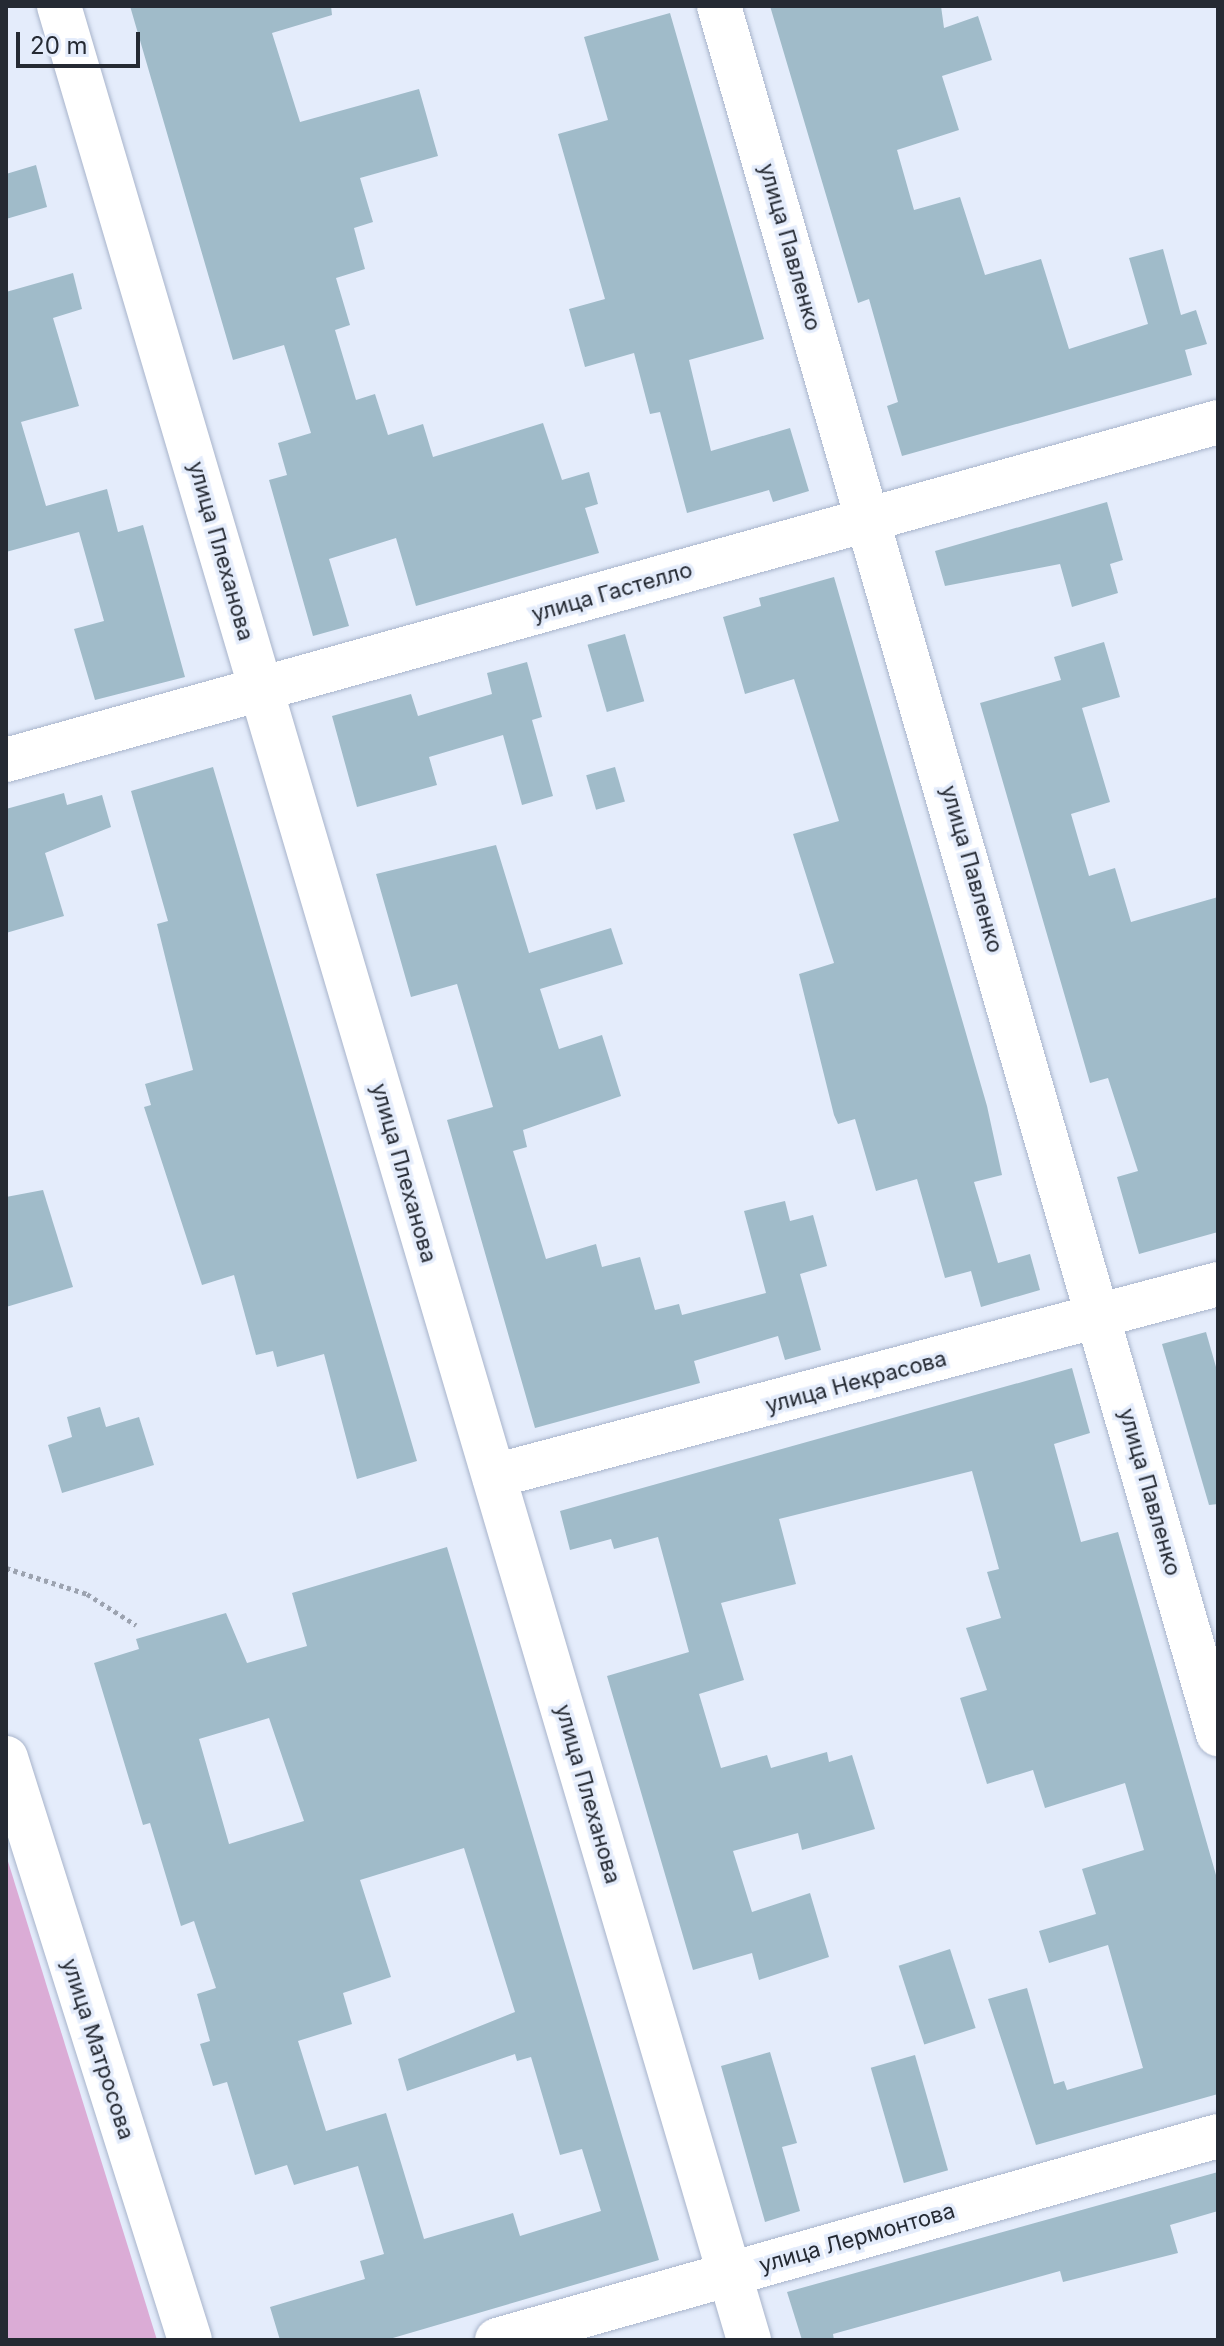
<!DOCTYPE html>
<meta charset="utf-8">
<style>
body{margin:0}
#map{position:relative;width:1224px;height:2346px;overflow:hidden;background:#e4ecfb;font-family:Inter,sans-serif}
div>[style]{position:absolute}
.green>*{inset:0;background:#dbacd6}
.building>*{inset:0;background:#a0bbc9;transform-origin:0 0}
.path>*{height:5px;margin-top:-2.5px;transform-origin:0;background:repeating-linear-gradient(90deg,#9ca3b0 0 4px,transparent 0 8px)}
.roads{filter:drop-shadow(0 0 2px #a8b4cb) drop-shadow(0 0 2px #a8b4cb)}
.minor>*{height:44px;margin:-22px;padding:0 22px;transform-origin:22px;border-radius:22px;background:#fff}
span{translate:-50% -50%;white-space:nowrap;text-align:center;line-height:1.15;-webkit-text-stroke:7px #e4ecfb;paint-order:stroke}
.street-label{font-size:22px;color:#252a33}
.frame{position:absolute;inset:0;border:8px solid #252a33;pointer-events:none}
.scale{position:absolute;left:16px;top:32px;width:124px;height:36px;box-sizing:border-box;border:4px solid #252a33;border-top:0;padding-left:10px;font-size:24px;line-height:28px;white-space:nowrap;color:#252a33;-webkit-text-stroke:6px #e4ecfb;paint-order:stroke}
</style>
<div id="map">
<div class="green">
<div style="clip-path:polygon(6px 1855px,157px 2340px,6px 2340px)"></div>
</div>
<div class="building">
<div style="clip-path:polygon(130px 6px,331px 6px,332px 15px,272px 33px,300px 122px,419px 89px,438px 156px,360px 178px,373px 222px,354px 228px,365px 269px,336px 278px,350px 325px,335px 330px,356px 400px,375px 394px,388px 435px,423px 424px,433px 457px,543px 423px,562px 480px,589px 472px,598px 504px,585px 508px,599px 553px,416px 606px,396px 538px,329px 559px,349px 626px,313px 636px,269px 480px,287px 475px,278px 443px,311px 433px,284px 345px,233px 360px)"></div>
<div style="clip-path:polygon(770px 6px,941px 6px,944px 28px,978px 16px,992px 60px,942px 76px,959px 130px,897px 150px,914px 210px,960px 197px,985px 275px,1041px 259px,1069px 349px,1148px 324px,1129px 258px,1163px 249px,1181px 315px,1196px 310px,1207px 344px,1185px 350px,1192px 375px,902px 456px,887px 406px,898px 402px,869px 299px,858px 303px)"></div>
<div style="clip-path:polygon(670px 13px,764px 339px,689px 360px,711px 451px,790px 428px,809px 491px,773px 502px,769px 490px,687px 513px,660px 412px,650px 414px,634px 353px,585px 367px,569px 309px,605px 299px,558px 134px,608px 120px,584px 37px)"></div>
<div style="clip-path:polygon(36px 165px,47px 207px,6px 219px,6px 174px)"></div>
<div style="clip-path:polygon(73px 273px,82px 309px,53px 318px,79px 406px,21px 422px,46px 506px,107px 489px,118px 532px,143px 525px,185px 677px,95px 700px,74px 629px,104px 621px,79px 532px,6px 552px,6px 292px)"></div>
<div style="clip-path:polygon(1107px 502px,1123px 560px,1110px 564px,1118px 593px,1072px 607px,1060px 564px,945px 586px,935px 551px)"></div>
<div style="clip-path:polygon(834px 577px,987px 1106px,1002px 1175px,974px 1182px,998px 1263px,1030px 1254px,1040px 1290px,981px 1307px,971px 1271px,945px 1278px,917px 1179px,876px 1191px,855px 1119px,838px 1124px,834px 1115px,799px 974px,834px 963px,793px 834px,839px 821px,794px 679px,745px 694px,723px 617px,761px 606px,759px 598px)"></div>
<div style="left:625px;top:634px;width:70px;height:39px;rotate:74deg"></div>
<div style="clip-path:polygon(1104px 642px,1120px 697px,1082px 708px,1110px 802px,1071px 814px,1089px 876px,1115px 868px,1131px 922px,1218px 897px,1218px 1232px,1139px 1254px,1117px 1177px,1138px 1171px,1108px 1078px,1090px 1083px,980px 703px,1061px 680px,1054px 657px)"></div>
<div style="clip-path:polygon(527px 662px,542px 717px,532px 720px,553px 796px,522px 805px,503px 735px,429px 757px,437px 785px,357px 807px,332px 716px,411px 694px,418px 716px,492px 694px,487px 673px)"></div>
<div style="clip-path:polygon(213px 767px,417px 1461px,357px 1479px,324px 1354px,277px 1367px,273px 1351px,256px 1355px,234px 1275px,202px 1285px,144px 1107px,151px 1105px,145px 1084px,193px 1070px,157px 924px,168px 921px,131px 791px)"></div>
<div style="left:615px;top:767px;width:36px;height:30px;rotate:74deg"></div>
<div style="clip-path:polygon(64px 793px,67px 805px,102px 795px,111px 827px,45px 853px,64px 916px,6px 933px,6px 809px)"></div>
<div style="clip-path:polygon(496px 845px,529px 953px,611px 928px,623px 964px,540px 989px,559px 1049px,602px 1035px,621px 1096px,523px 1130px,527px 1147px,513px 1151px,546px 1259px,596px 1244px,602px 1267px,640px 1257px,655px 1310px,679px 1304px,682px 1315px,766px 1293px,744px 1211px,785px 1201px,790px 1221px,813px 1215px,827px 1266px,800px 1274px,821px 1350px,785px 1360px,778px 1336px,694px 1361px,700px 1383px,535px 1428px,447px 1120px,493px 1107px,457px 984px,411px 997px,376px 874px)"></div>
<div style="clip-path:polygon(43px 1190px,73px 1287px,6px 1307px,6px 1197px)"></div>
<div style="clip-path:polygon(1206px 1332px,1218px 1374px,1218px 1504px,1209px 1505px,1162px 1344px)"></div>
<div style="clip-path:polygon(1072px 1368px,1090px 1433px,1054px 1444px,1081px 1542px,1118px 1532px,1218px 1882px,1218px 2094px,1036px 2145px,988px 1999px,1027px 1988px,1054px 2084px,1064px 2081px,1067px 2090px,1143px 2068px,1108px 1945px,1049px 1963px,1039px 1931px,1096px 1914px,1082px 1869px,1144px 1850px,1125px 1783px,1045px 1808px,1033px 1770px,987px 1784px,960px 1698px,987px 1690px,966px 1628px,1001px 1618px,987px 1572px,999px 1569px,972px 1471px,779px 1519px,796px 1584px,721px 1603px,744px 1680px,699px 1694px,721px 1768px,767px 1755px,771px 1768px,827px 1752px,829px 1762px,852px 1755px,875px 1829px,802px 1850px,798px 1833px,733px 1851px,752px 1912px,810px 1893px,829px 1957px,759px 1980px,752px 1953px,693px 1970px,607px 1676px,689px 1652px,658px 1537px,614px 1549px,611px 1539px,570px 1550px,560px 1511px)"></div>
<div style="clip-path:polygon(100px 1407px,106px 1427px,139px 1417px,154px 1465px,62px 1493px,48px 1445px,72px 1437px,67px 1417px)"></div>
<div style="clip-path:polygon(evenodd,447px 1547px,659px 2260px,386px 2340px,280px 2340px,270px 2307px,365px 2279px,360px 2261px,384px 2254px,358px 2166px,294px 2185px,287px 2165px,255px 2175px,227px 2082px,213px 2086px,200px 2044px,210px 2041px,197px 1994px,216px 1988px,194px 1921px,181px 1926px,150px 1823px,143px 1825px,94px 1663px,139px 1649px,136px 1639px,226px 1613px,247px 1663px,307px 1646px,292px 1593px,447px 1547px,269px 1718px,304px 1821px,229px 1844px,199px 1739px,269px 1718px,447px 1547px,464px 1848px,515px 2012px,398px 2059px,407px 2091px,515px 2054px,517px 2061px,531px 2057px,560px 2155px,582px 2149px,601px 2211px,520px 2236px,513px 2213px,424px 2239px,386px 2113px,326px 2131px,298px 2041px,352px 2024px,343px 1993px,391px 1977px,360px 1880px,464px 1848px)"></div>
<div style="left:950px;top:1949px;width:83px;height:54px;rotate:72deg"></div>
<div style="clip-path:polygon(770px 2052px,797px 2143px,782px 2147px,800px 2211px,765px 2222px,721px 2066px)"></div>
<div style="left:915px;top:2055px;width:120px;height:46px;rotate:74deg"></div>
<div style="clip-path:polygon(1218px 2172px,1218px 2211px,1170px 2225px,1178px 2253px,1063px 2282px,1060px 2271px,833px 2334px,834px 2340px,802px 2340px,787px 2292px)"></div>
</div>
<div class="path">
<div style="left:6px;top:1568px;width:85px;rotate:17.8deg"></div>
<div style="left:87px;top:1594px;width:58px;rotate:32.3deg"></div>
</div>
<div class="roads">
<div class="minor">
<div style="left:59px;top:6px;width:2434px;rotate:73.53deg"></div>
<div style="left:719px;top:6px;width:1799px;rotate:73.89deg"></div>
<div style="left:6px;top:760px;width:1258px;rotate:-15.58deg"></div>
<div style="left:494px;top:1476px;width:749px;rotate:-14.85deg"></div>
<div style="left:6px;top:1758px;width:610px;rotate:72.46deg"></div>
<div style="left:497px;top:2340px;width:749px;rotate:-15.8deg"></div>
</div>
</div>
<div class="street-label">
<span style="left:790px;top:247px;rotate:74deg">улица Павленко</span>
<span style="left:221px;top:551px;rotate:74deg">улица Плеханова</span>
<span style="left:612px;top:592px;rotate:-16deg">улица Гастелло</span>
<span style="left:972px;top:869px;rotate:74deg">улица Павленко</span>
<span style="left:404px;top:1173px;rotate:74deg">улица Плеханова</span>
<span style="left:856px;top:1382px;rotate:-15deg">улица Некрасова</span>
<span style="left:1150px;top:1492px;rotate:74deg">улица Павленко</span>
<span style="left:588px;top:1794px;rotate:74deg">улица Плеханова</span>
<span style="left:98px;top:2049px;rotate:72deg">улица Матросова</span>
<span style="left:857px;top:2238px;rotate:-16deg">улица Лермонтова</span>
</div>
<div class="frame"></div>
<div class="scale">20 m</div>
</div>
